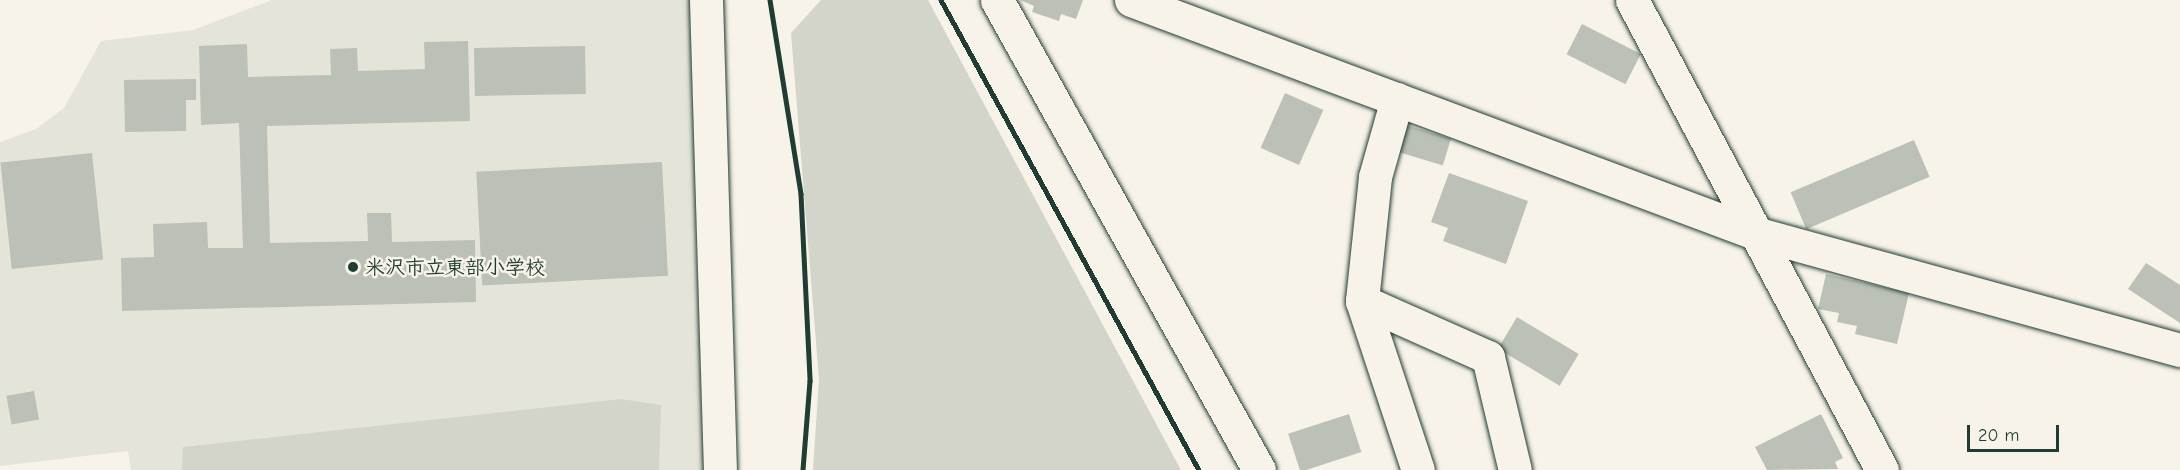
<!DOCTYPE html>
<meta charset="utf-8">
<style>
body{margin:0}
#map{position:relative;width:2180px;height:470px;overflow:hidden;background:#f7f3e8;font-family:"Comic Neue","Klee One",sans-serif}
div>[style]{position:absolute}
.built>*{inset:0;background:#e5e4d9}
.green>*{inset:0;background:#d3d5ca}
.building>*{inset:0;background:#bbc1b6;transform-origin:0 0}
.roads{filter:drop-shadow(0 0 2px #1f3d34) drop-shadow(0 0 2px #1f3d34)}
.minor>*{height:33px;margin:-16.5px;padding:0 16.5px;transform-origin:16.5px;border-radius:16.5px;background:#f7f3e8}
.tertiary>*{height:33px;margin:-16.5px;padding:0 16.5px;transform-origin:16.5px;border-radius:16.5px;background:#f7f3e8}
.rail>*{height:4.5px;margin:-2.25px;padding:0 2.25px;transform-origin:2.25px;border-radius:2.25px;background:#1f3d34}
.dots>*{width:16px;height:16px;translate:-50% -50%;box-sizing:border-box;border:3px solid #f7f3e8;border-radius:50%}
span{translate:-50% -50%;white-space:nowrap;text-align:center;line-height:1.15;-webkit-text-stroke:5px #f7f3e8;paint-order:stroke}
.poi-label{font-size:20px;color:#1f3d34;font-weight:700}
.left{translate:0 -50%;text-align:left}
.scale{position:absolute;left:1967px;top:425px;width:92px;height:27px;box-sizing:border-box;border:3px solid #1f3d34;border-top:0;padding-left:8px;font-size:18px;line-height:21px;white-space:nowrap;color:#1f3d34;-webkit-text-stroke:4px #f7f3e8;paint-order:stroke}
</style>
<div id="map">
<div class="built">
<div style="clip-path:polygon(272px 0,700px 0,709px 470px,131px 470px,128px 451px,0 466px,0 142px,36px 129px,64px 108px,101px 41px,193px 30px)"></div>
</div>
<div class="green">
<div style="clip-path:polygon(821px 0,928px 0,1181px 470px,813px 470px,819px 379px,791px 33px)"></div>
<div style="clip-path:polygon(621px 399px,661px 405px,659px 470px,182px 470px,183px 447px)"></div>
</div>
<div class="building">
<div style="clip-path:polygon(1020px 0,1083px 0,1076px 19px,1061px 14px,1059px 21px,1032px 12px,1034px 6px)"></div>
<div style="left:1582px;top:24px;width:66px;height:34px;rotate:27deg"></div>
<div style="clip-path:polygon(468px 41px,470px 121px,267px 126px,270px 243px,368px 241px,367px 213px,391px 213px,392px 242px,475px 240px,476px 302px,122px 311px,121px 258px,154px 257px,153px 224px,207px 222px,208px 248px,243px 248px,239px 123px,201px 125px,199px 46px,247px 44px,248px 77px,331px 75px,330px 49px,357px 48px,358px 71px,425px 69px,424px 42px)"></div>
<div style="left:585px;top:46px;width:48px;height:111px;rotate:89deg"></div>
<div style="clip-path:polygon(196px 79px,196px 100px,186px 100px,186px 131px,125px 132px,124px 80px)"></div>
<div style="left:1285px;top:93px;width:42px;height:60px;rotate:24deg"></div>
<div style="left:1406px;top:125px;width:47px;height:28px;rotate:17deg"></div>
<div style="left:1914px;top:140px;width:40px;height:134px;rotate:67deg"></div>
<div style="left:92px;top:153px;width:107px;height:92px;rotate:84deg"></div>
<div style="left:662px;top:162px;width:114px;height:186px;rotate:87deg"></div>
<div style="clip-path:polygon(1449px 173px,1528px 201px,1506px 264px,1443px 241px,1448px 228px,1431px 222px)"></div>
<div style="clip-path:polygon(2146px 263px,2180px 285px,2180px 323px,2128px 289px)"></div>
<div style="clip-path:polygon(1826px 274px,1909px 293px,1897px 344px,1855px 334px,1857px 326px,1837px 322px,1839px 313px,1818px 309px)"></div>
<div style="left:1517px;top:317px;width:72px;height:37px;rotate:31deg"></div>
<div style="left:34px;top:391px;width:29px;height:28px;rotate:80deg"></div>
<div style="left:1349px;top:414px;width:40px;height:64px;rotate:72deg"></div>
<div style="clip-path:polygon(1821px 414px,1843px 458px,1835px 462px,1838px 469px,1767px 470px,1755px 447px)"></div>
</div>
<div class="roads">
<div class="minor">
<div style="left:706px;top:0;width:470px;rotate:88.3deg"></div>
<div style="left:997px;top:0;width:538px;rotate:60.86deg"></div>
<div style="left:1131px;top:0;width:666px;rotate:20.48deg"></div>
<div style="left:1755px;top:233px;width:441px;rotate:15.4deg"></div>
<div style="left:1397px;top:99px;width:81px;rotate:105.8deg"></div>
<div style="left:1375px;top:177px;width:125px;rotate:96deg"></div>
<div style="left:1362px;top:301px;width:178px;rotate:71.7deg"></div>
<div style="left:1362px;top:301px;width:138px;rotate:24deg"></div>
<div style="left:1488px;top:357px;width:116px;rotate:76.6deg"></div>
</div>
<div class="tertiary">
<div style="left:1632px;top:0;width:532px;rotate:61.99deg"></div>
</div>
</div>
<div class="rail">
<div style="left:770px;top:0;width:196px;rotate:80.9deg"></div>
<div style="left:801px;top:194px;width:187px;rotate:87.2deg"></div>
<div style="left:810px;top:381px;width:89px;rotate:94.5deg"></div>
<div style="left:941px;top:0;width:536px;rotate:61.24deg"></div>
</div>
<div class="dots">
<div style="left:353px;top:267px;background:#1f3d34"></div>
</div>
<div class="poi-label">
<span class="left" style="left:365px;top:267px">米沢市立東部小学校</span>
</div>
<div class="scale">20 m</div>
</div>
